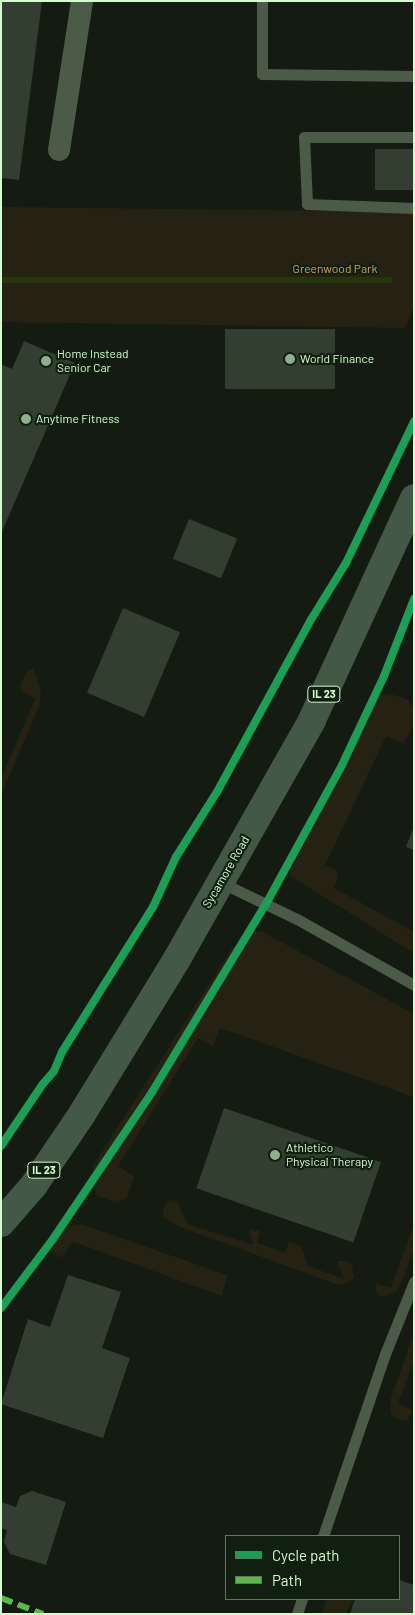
<!DOCTYPE html>
<style>
body{margin:0}
#map{position:relative;width:415px;height:1615px;overflow:hidden;background:#141c12;font-family:Barlow,sans-serif}
div>[style]{position:absolute}
.green>*{inset:0;background:#262213}
.stream>*{height:6px;margin:-3px;padding:0 3px;transform-origin:3px;border-radius:3px;background:#25360e}
.building>*{inset:0;background:#313e30;transform-origin:0 0}
.service>*{height:11px;margin:-5.5px;padding:0 5.5px;transform-origin:5.5px;border-radius:5.5px;background:#4b5b48}
.minor>*{height:22px;margin:-11px;padding:0 11px;transform-origin:11px;border-radius:11px;background:#4b5b48}
.primary>*{height:28px;margin:-14px;padding:0 14px;transform-origin:14px;border-radius:14px;background:#435845}
.quiet>*{height:6px;margin-top:-3px;transform-origin:0;background:repeating-linear-gradient(90deg,#58b947 0 12px,transparent 0 18px)}
.cycleway>*{height:8px;margin:-4px;padding:0 4px;transform-origin:4px;border-radius:4px;background:#1a9f57}
.dots>*{width:14px;height:14px;translate:-50% -50%;box-sizing:border-box;border:2px solid #101f0f;border-radius:50%}
span{translate:-50% -50%;white-space:nowrap;text-align:center;line-height:1.15;-webkit-text-stroke:4.5px #101f0f;paint-order:stroke}
.shield-label span{padding:1px 4px;background:#101f0f;border:1px solid;border-radius:4px;-webkit-text-stroke-width:0}
.shield-label{font-size:11px;color:#d6fad2;font-weight:700}
.park-label{font-size:12px;color:#d2a066}
.poi-label{font-size:12px;color:#d6fad2}
.left{translate:0 -50%;text-align:left}
.street-label{font-size:12px;color:#d6fad2}
.frame{position:absolute;inset:0;border:2px solid #d6fad2;pointer-events:none}
.legend{position:absolute;left:225px;top:1535px;width:175px;height:65px;box-sizing:border-box;background:#101f0f;border:1px solid #5f775d;margin:0;padding:6px 9px;list-style:none;font-size:15px;color:#d6fad2}
.legend li{display:flex;align-items:center;gap:10px;height:25px}
.legend b{width:25px;border:1px solid #5f775d}
</style>
<div id="map">
<div class="green">
<div style="clip-path:polygon(1px 207px,414px 212px,414px 305px,405px 328px,1px 322px)"></div>
<div style="clip-path:polygon(33px 668px,41px 692px,39px 706px,1px 795px,1px 779px,35px 699px,21px 690px,20px 685px,26px 673px)"></div>
<div style="clip-path:polygon(391px 694px,408px 700px,414px 709px,414px 725px,403px 743px,386px 736px,325px 865px,337px 871px,338px 879px,334px 888px,414px 932px,414px 953px,289px 875px,379px 695px)"></div>
<div style="clip-path:polygon(261px 931px,414px 1014px,414px 1097px,220px 1028px,213px 1046px,198px 1038px,118px 1166px,134px 1177px,127px 1197px,118px 1203px,97px 1196px,94px 1186px,251px 932px)"></div>
<div style="clip-path:polygon(240px 944px,93px 1176px,93px 1166px,233px 947px)"></div>
<div style="clip-path:polygon(170px 1200px,177px 1201px,187px 1224px,253px 1245px,249px 1229px,260px 1231px,257px 1243px,285px 1253px,289px 1242px,301px 1246px,308px 1266px,344px 1279px,337px 1261px,346px 1261px,352px 1265px,354px 1277px,345px 1284px,336px 1284px,175px 1225px,163px 1216px,164px 1206px)"></div>
<div style="clip-path:polygon(80px 1224px,227px 1275px,222px 1296px,77px 1243px,72px 1242px,62px 1258px,48px 1249px,67px 1226px)"></div>
<div style="clip-path:polygon(414px 1224px,414px 1248px,403px 1278px,397px 1291px,382px 1297px,377px 1294px,375px 1283px,391px 1288px)"></div>
<div style="clip-path:polygon(414px 1333px,414px 1359px,398px 1404px,412px 1410px,412px 1413px,407px 1420px,400px 1420px,391px 1414px,390px 1401px)"></div>
<div style="clip-path:polygon(327px 1599px,352px 1599px,346px 1614px,322px 1614px)"></div>
</div>
<div class="stream">
<div style="left:1px;top:280px;width:389px"></div>
</div>
<div class="building">
<div style="clip-path:polygon(1px 1px,42px 1px,19px 180px,1px 178px)"></div>
<div style="left:375px;top:149px;width:39px;height:41px"></div>
<div style="left:225px;top:329px;width:110px;height:60px"></div>
<div style="clip-path:polygon(24px 341px,75px 363px,1px 534px,1px 364px,12px 369px)"></div>
<div style="left:189px;top:519px;width:52px;height:43px;rotate:22deg"></div>
<div style="left:123px;top:608px;width:62px;height:92px;rotate:23deg"></div>
<div style="clip-path:polygon(414px 826px,414px 850px,406px 847px)"></div>
<div style="left:224px;top:1108px;width:166px;height:85px;rotate:19deg"></div>
<div style="clip-path:polygon(68px 1275px,121px 1292px,102px 1348px,130px 1358px,103px 1438px,1px 1404px,28px 1319px,50px 1327px)"></div>
<div style="clip-path:polygon(32px 1491px,66px 1502px,46px 1565px,10px 1554px,4px 1542px,7px 1530px,1px 1528px,1px 1502px,16px 1507px,20px 1496px)"></div>
<div style="clip-path:polygon(399px 1580px,414px 1585px,414px 1614px,350px 1614px,355px 1599px,399px 1599px)"></div>
</div>
<div class="service">
<div style="left:262px;top:1px;width:73px;rotate:90deg"></div>
<div style="left:262px;top:74px;width:152px;rotate:0.8deg"></div>
<div style="left:414px;top:137px;width:110px;rotate:180deg"></div>
<div style="left:304px;top:137px;width:67px;rotate:87.4deg"></div>
<div style="left:307px;top:204px;width:107px;rotate:2.1deg"></div>
<div style="left:220px;top:882px;width:85px;rotate:25.7deg"></div>
<div style="left:297px;top:919px;width:134px;rotate:29.4deg"></div>
<div style="left:323px;top:1536px;width:192px;rotate:-71.2deg"></div>
<div style="left:385px;top:1354px;width:78px;rotate:-68.1deg"></div>
<div style="left:297px;top:1614px;width:16px;rotate:-72deg"></div>
</div>
<div class="minor">
<div style="left:59px;top:150px;width:151px;rotate:-81.2deg"></div>
</div>
<div class="primary">
<div style="left:1px;top:1223px;width:50px;rotate:-49deg"></div>
<div style="left:34px;top:1185px;width:86px;rotate:-55.9deg"></div>
<div style="left:82px;top:1114px;width:182px;rotate:-58.5deg"></div>
<div style="left:177px;top:959px;width:274px;rotate:-60.5deg"></div>
<div style="left:312px;top:720px;width:244px;rotate:-65.3deg"></div>
</div>
<div class="quiet">
<div style="left:1px;top:1598px;width:45px;rotate:20.9deg"></div>
</div>
<div class="cycleway">
<div style="left:1px;top:1146px;width:73px;rotate:-56.1deg"></div>
<div style="left:42px;top:1085px;width:18px;rotate:-49deg"></div>
<div style="left:54px;top:1071px;width:21px;rotate:-67deg"></div>
<div style="left:62px;top:1052px;width:171px;rotate:-57.9deg"></div>
<div style="left:153px;top:907px;width:55px;rotate:-65.3deg"></div>
<div style="left:176px;top:857px;width:77px;rotate:-57.8deg"></div>
<div style="left:217px;top:792px;width:198px;rotate:-61.4deg"></div>
<div style="left:312px;top:618px;width:65px;rotate:-58.3deg"></div>
<div style="left:346px;top:563px;width:157px;rotate:-64.3deg"></div>
<div style="left:1px;top:1308px;width:86px;rotate:-53deg"></div>
<div style="left:53px;top:1239px;width:177px;rotate:-56deg"></div>
<div style="left:152px;top:1092px;width:220px;rotate:-58.8deg"></div>
<div style="left:266px;top:904px;width:158px;rotate:-61.3deg"></div>
<div style="left:342px;top:765px;width:98px;rotate:-64.7deg"></div>
<div style="left:384px;top:676px;width:83px;rotate:-68.7deg"></div>
</div>
<div class="dots">
<div style="left:290px;top:359px;background:#92ac8f"></div>
<div style="left:46px;top:361px;background:#92ac8f"></div>
<div style="left:26px;top:419px;background:#92ac8f"></div>
<div style="left:275px;top:1155px;background:#92ac8f"></div>
</div>
<div class="shield-label">
<span style="left:324px;top:694px">IL 23</span>
<span style="left:44px;top:1170px">IL 23</span>
</div>
<div class="park-label">
<span style="left:335px;top:269px">Greenwood Park</span>
</div>
<div class="poi-label">
<span class="left" style="left:57px;top:361px">Home Instead<br>Senior Car</span>
<span class="left" style="left:300px;top:359px">World Finance</span>
<span class="left" style="left:36px;top:419px">Anytime Fitness</span>
<span class="left" style="left:286px;top:1155px">Athletico<br>Physical Therapy</span>
</div>
<div class="street-label">
<span style="left:226px;top:872px;rotate:-60deg">Sycamore Road</span>
</div>
<div class="frame"></div>
<ul class="legend">
<li><b style="height:6px;background:#1a9f57"></b>Cycle path</li>
<li><b style="height:6px;background:#58b947"></b>Path</li>
</ul>
</div>
